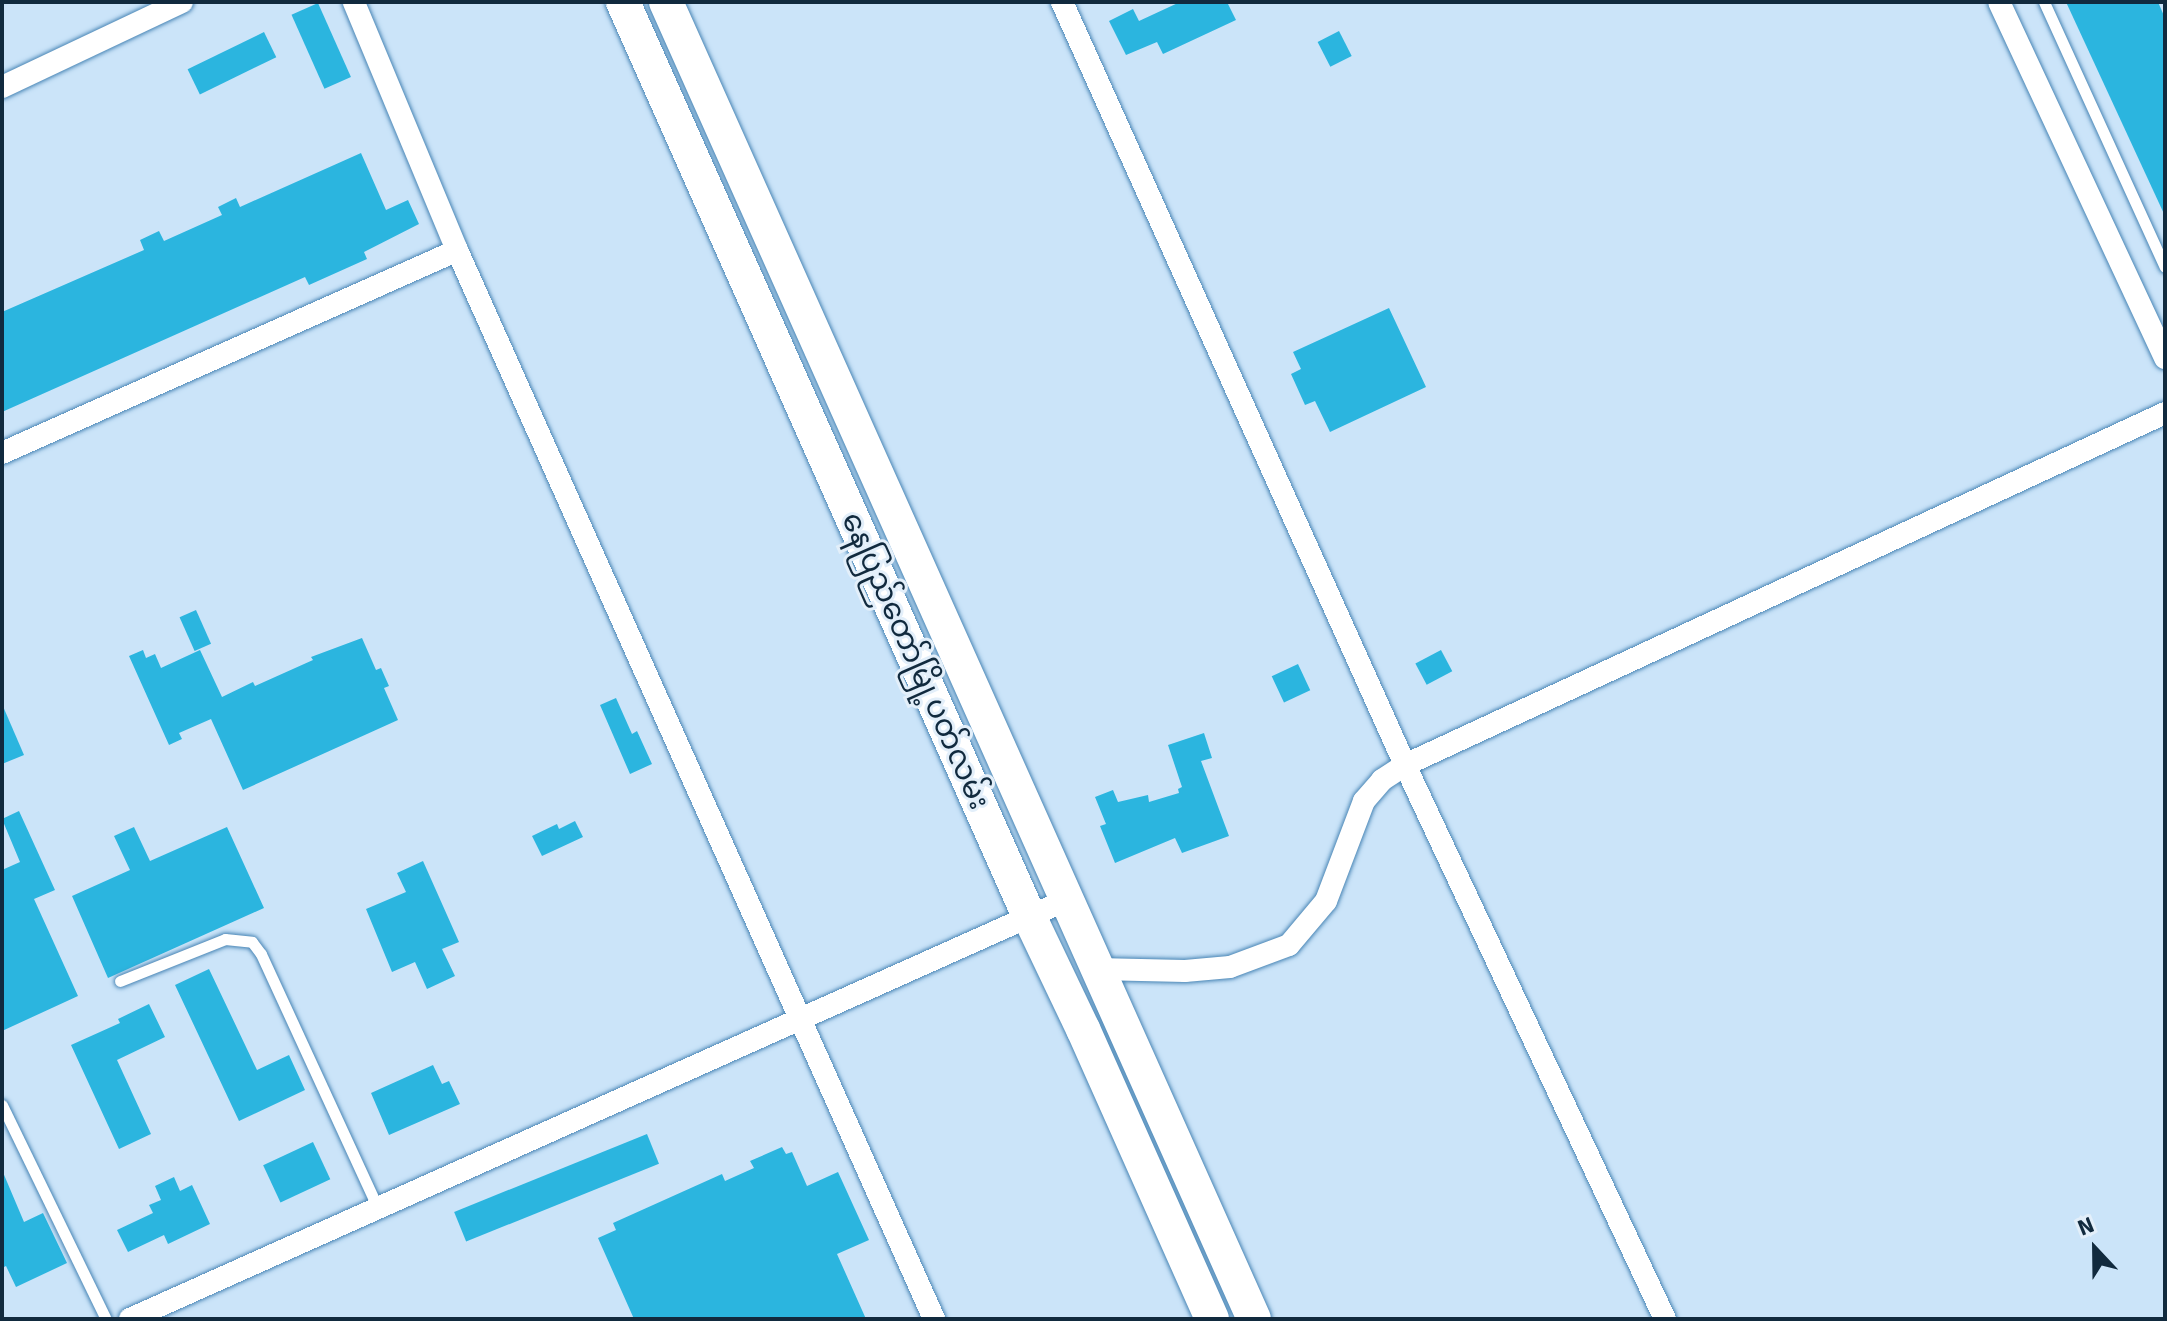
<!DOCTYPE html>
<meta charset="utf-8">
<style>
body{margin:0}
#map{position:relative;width:2167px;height:1321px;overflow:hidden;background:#cbe4f9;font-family:Signika,"Noto Sans Myanmar",sans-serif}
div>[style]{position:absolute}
.building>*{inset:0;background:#2bb5df;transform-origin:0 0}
.roads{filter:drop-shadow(0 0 2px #4885b5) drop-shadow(0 0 2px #4885b5)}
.lane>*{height:11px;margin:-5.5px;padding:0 5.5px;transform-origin:5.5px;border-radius:5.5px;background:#fff}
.street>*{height:22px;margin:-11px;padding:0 11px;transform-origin:11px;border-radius:11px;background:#fff}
.primary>*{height:34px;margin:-17px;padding:0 17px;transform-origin:17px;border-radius:17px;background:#fff}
span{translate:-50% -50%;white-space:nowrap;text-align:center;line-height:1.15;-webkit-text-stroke:6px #e3effa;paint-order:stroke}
.street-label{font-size:30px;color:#112a3e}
.frame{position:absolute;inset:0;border:4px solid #112a3e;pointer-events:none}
.north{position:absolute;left:2055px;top:1209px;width:80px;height:80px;-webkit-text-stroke:6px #e3effa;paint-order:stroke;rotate:338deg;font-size:22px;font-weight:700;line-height:32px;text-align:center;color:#112a3e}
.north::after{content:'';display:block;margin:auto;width:28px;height:36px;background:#112a3e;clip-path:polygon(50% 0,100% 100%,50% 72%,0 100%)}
</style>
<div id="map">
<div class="building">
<div style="clip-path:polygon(1180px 2px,1227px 2px,1236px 20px,1163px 54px,1157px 42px,1126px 55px,1109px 21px,1133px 9px,1139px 21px)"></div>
<div style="clip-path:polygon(2066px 2px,2158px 2px,2165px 18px,2165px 216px)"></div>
<div style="left:318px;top:3px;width:81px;height:29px;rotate:66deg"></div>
<div style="left:1339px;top:31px;width:28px;height:24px;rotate:63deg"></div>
<div style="left:264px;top:32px;width:28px;height:85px;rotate:64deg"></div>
<div style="clip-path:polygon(361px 153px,386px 210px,408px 200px,419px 224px,364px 252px,367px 259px,309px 285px,305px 277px,2px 412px,2px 312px,144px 250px,140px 240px,159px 231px,164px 241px,222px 215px,218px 207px,236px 198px,240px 207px)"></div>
<div style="clip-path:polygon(1389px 308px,1426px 387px,1330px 432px,1315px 401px,1305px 405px,1291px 374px,1301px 369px,1293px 352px)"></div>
<div style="left:196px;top:610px;width:37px;height:18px;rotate:66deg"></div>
<div style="clip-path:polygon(362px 638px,376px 670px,381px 668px,389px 686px,384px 688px,398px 720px,243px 790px,211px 719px,179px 733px,182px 739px,169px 745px,129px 656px,143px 650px,146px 658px,155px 654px,161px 668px,200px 650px,222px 697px,253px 682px,255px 686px,313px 660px,311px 657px)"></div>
<div style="left:1441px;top:650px;width:24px;height:29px;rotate:62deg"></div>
<div style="left:1298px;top:664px;width:29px;height:29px;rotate:65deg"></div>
<div style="clip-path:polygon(616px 698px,632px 734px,637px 731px,652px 764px,630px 774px,600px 705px)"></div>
<div style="clip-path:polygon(2px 704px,24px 755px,2px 764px)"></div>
<div style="clip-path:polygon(1204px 733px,1212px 758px,1201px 761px,1229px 836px,1182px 853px,1175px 838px,1115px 863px,1100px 826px,1106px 824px,1095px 797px,1113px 790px,1118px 802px,1148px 795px,1149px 802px,1179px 793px,1178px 789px,1182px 787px,1168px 745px)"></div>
<div style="clip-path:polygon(19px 811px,55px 890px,34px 899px,78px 996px,2px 1031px,2px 870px,20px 862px,2px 819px)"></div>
<div style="clip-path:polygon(575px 821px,583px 837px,542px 856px,532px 836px,557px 824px,559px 829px)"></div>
<div style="clip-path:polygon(134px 827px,150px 861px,227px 827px,264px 908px,108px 978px,72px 896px,130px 870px,114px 836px)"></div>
<div style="clip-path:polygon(423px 861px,459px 942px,442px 949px,455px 976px,427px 989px,415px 962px,392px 972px,366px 909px,406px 892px,397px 873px)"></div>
<div style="clip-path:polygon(209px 969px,257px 1070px,289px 1055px,305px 1090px,239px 1121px,175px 985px)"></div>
<div style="clip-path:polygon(149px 1004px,165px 1037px,117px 1060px,151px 1134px,119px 1149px,71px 1045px,120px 1023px,118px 1019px)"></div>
<div style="clip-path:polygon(433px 1065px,442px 1084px,449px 1081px,460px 1104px,389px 1135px,371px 1093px)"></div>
<div style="left:647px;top:1134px;width:32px;height:208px;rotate:68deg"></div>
<div style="left:313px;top:1142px;width:41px;height:55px;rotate:65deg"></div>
<div style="clip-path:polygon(782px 1147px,786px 1154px,792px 1152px,807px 1186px,838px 1172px,869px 1240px,837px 1254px,866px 1319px,634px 1319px,598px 1238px,616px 1230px,613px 1223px,722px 1174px,725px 1181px,754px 1168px,750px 1161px)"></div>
<div style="clip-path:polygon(2px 1170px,24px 1222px,43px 1213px,67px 1263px,16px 1287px,6px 1266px,2px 1268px)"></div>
<div style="clip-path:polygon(174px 1177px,180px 1191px,192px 1185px,210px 1224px,168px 1244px,164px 1235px,128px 1252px,117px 1230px,153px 1213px,149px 1205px,161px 1200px,155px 1186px)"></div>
</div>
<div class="roads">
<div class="lane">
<div style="left:2044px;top:2px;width:291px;rotate:65.5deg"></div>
<div style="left:120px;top:981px;width:113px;rotate:-21.8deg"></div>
<div style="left:225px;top:939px;width:27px;rotate:6deg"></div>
<div style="left:252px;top:942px;width:15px;rotate:53deg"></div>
<div style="left:261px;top:954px;width:277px;rotate:65.3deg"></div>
<div style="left:2px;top:1105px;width:238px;rotate:64.1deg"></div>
</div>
<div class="street">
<div style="left:1062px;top:2px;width:837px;rotate:65.79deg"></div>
<div style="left:1405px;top:765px;width:612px;rotate:64.86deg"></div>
<div style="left:1999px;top:2px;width:393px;rotate:65deg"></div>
<div style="left:2px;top:87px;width:199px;rotate:-25.3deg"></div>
<div style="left:457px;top:250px;width:1171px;rotate:65.95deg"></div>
<div style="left:2px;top:453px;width:498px;rotate:-24deg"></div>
<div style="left:457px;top:250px;width:269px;rotate:-112.6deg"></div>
<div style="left:1097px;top:969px;width:88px;rotate:1.3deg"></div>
<div style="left:1185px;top:971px;width:45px;rotate:-5.1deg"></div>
<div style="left:1230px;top:967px;width:63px;rotate:-20.4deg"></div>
<div style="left:1289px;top:945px;width:57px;rotate:-49.9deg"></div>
<div style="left:1326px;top:901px;width:107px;rotate:-69.2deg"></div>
<div style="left:1364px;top:801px;width:28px;rotate:-49deg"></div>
<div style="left:1382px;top:780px;width:27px;rotate:-33deg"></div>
<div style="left:1405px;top:765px;width:838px;rotate:-24.85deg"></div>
<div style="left:130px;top:1319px;width:1023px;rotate:-24.11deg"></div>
</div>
<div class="primary">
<div style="left:623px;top:2px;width:1000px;rotate:66.05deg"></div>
<div style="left:1029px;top:916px;width:125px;rotate:64.5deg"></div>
<div style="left:1083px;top:1029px;width:317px;rotate:66deg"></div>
<div style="left:666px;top:2px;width:1442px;rotate:65.94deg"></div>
</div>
</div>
<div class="street-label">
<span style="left:915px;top:661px;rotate:66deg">နေပြည်တော်မြို့ပတ်လမ်း</span>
</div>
<div class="frame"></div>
<div class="north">N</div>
</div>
